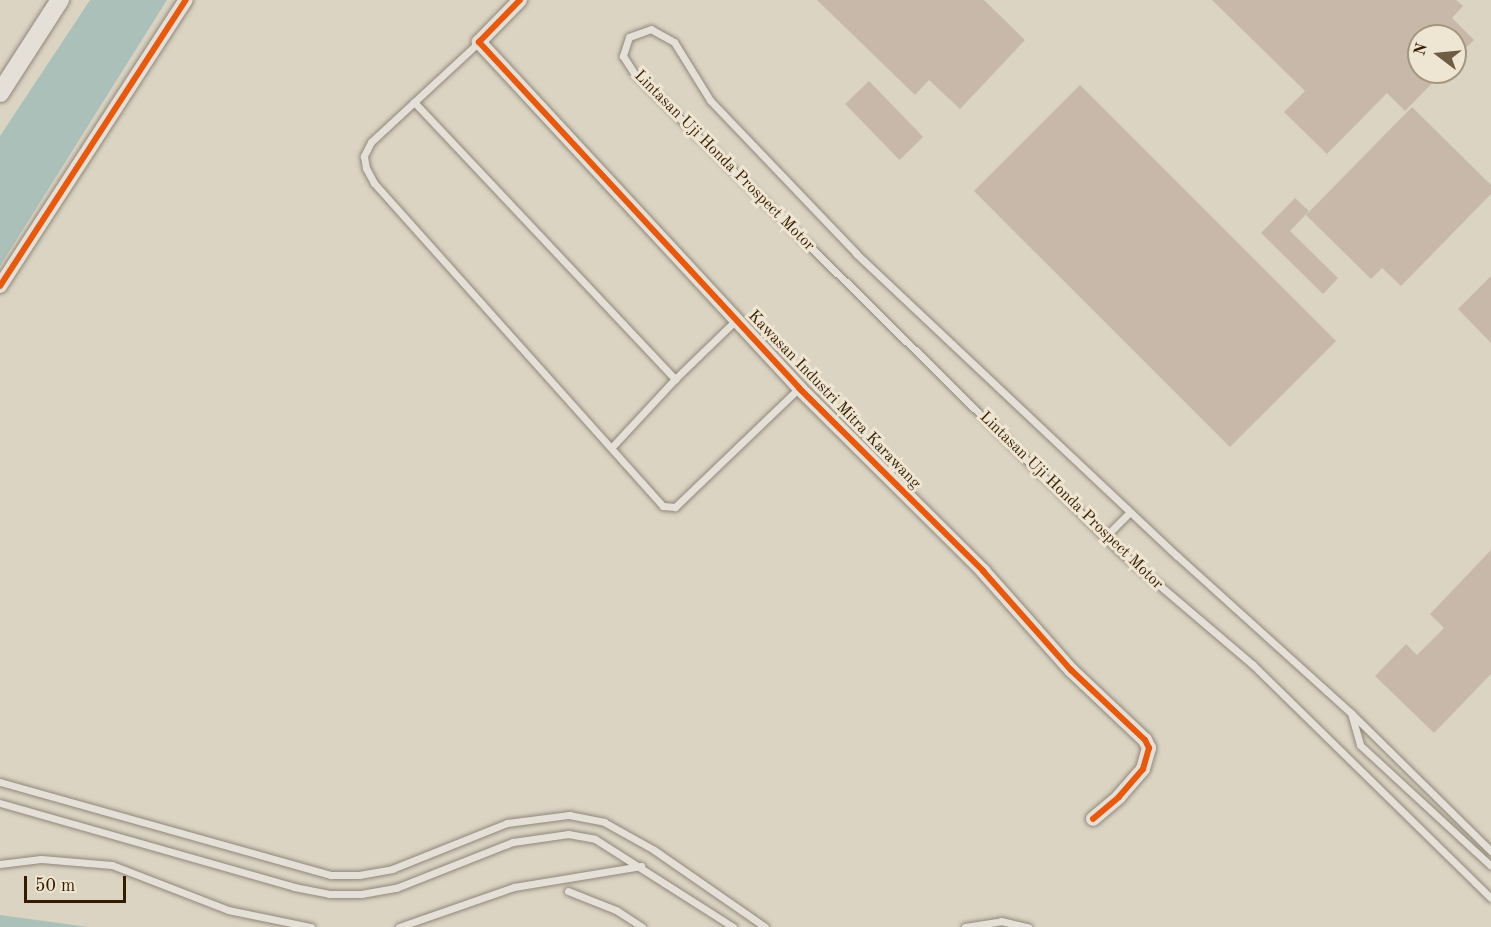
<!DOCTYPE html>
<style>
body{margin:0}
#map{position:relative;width:1491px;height:927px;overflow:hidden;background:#dbd4c3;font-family:"Old Standard TT",serif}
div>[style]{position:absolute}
.water>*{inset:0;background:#acc0ba}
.building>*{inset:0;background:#c7b8a9;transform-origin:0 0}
.roads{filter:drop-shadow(0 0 2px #8f887a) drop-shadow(0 0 2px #8f887a)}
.lane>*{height:7px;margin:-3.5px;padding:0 3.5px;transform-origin:3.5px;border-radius:3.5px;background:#e4e0d7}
.street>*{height:14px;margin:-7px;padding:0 7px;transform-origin:7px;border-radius:7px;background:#e4e0d7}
.secondary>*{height:18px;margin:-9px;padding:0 9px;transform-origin:9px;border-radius:9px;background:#e4e0d7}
.cycleway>*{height:6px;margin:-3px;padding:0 3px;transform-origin:3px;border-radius:3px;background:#e8590c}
span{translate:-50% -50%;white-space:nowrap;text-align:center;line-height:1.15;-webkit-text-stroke:6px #eee5d2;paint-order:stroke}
.street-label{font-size:16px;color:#351c01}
.north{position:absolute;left:1407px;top:24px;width:60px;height:60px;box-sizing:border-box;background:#eee5d2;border:2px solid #a4957e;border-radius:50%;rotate:286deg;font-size:16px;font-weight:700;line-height:24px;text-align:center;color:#351c01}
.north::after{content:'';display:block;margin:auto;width:21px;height:27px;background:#6f5c45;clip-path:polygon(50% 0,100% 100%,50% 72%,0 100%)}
.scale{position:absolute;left:24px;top:876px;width:102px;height:27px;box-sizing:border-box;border:3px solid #351c01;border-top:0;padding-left:8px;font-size:18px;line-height:21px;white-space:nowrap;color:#351c01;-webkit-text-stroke:4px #eee5d2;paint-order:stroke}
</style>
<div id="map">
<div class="water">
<div style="clip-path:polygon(90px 0,167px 0,0 266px,0 136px)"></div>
<div style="clip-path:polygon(0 915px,88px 927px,0 927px)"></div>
</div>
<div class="building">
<div style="clip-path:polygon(817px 0,984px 0,1025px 40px,960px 109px,929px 80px,915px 95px)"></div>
<div style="clip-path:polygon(1212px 0,1456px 0,1463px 6px,1452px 18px,1474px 40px,1455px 59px,1455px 36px,1419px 36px,1419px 72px,1443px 72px,1405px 111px,1387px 93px,1327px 154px,1284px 112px,1305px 91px)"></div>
<div style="left:869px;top:81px;width:78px;height:33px;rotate:46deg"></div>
<div style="left:1080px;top:85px;width:362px;height:150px;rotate:45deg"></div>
<div style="clip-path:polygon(1412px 107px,1491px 185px,1491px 194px,1401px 286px,1382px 268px,1371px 279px,1306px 215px)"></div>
<div style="clip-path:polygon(1295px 198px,1309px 211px,1290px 231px,1338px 278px,1323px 294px,1261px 233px)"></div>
<div style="clip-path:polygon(1491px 276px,1491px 343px,1458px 309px)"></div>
<div style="clip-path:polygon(1491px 550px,1491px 674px,1434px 733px,1375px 676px,1406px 644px,1417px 655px,1444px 628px,1430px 614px)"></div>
</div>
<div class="roads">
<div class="lane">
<div style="left:479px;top:42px;width:147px;rotate:137.2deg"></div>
<div style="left:371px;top:142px;width:16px;rotate:117deg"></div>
<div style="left:364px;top:156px;width:12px;rotate:81deg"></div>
<div style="left:366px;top:168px;width:17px;rotate:62deg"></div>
<div style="left:374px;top:183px;width:433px;rotate:48.2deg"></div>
<div style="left:663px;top:506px;width:12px;rotate:5deg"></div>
<div style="left:675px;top:507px;width:172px;rotate:-43.8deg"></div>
<div style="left:414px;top:102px;width:381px;rotate:46.7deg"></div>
<div style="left:675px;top:379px;width:93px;rotate:132.8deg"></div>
<div style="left:675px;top:379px;width:86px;rotate:-44.1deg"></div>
<div style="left:1105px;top:537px;width:35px;rotate:-45deg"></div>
<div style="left:1351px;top:713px;width:33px;rotate:74deg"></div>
<div style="left:1360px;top:745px;width:178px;rotate:42.7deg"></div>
<div style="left:0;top:782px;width:344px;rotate:15.7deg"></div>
<div style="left:331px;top:875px;width:28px"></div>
<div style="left:359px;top:875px;width:34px;rotate:-10deg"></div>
<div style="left:392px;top:869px;width:124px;rotate:-21.8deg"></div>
<div style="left:507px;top:823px;width:63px;rotate:-7.4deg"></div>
<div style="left:569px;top:815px;width:36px;rotate:11deg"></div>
<div style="left:604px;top:822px;width:57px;rotate:29.2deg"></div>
<div style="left:654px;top:850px;width:135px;rotate:34.7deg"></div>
<div style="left:0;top:803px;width:306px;rotate:15.9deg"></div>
<div style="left:294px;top:887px;width:36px;rotate:11deg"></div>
<div style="left:329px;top:894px;width:32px"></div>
<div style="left:361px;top:894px;width:36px;rotate:-10deg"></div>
<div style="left:396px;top:888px;width:126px;rotate:-21.5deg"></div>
<div style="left:513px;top:842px;width:56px;rotate:-8.3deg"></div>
<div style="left:568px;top:834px;width:27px;rotate:10deg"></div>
<div style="left:595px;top:839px;width:164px;rotate:32.5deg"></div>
<div style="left:1491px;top:851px;width:197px;rotate:-135.4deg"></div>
<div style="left:1351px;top:713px;width:234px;rotate:-137.9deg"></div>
<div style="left:1177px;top:556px;width:441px;rotate:-136.7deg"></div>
<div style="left:856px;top:253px;width:211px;rotate:-133.7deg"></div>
<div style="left:710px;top:100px;width:68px;rotate:-121.8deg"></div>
<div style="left:674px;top:42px;width:26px;rotate:-151deg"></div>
<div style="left:651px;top:29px;width:23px;rotate:160deg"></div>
<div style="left:629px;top:37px;width:20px;rotate:108deg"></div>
<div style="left:623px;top:56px;width:20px;rotate:57deg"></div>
<div style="left:634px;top:73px;width:680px;rotate:44.58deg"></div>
<div style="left:1118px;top:550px;width:177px;rotate:40.4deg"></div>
<div style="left:1253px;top:665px;width:333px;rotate:44.4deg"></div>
<div style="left:0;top:864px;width:41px;rotate:-7deg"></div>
<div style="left:41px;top:859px;width:71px;rotate:4.8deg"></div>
<div style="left:112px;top:865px;width:124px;rotate:21.2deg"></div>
<div style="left:228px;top:910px;width:85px;rotate:11.6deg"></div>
<div style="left:568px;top:891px;width:52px;rotate:21.6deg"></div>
<div style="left:616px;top:910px;width:31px;rotate:33deg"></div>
<div style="left:399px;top:927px;width:122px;rotate:-19.2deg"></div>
<div style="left:514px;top:887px;width:129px;rotate:-9.4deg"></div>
<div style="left:965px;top:927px;width:36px;rotate:-9deg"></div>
<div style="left:1001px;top:921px;width:28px;rotate:13deg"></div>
</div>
<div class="street">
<div style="left:520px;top:0;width:59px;rotate:134.3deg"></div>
<div style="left:479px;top:42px;width:471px;rotate:47.2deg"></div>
<div style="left:799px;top:388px;width:260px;rotate:44.8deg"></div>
<div style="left:983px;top:571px;width:132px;rotate:48.4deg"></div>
<div style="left:1071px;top:670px;width:102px;rotate:43.4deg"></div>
<div style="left:1145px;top:740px;width:9px;rotate:63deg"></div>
<div style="left:1149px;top:748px;width:22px;rotate:106deg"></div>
<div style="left:1143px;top:769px;width:37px;rotate:131deg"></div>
<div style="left:1119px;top:797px;width:34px;rotate:140deg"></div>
<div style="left:0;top:286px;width:341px;rotate:-57deg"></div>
</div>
<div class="secondary">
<div style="left:0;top:93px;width:111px;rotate:-57.2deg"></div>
</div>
</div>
<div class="cycleway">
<div style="left:520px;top:0;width:59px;rotate:134.3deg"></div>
<div style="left:479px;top:42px;width:471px;rotate:47.2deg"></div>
<div style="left:799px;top:388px;width:260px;rotate:44.8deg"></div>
<div style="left:983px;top:571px;width:132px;rotate:48.4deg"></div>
<div style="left:1071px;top:670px;width:102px;rotate:43.4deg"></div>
<div style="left:1145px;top:740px;width:9px;rotate:63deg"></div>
<div style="left:1149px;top:748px;width:22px;rotate:106deg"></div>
<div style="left:1143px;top:769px;width:37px;rotate:131deg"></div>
<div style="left:1119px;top:797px;width:34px;rotate:140deg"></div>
<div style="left:0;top:286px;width:341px;rotate:-57deg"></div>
</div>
<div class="street-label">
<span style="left:724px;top:161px;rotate:45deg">Lintasan Uji Honda Prospect Motor</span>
<span style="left:834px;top:400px;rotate:46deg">Kawasan Industri Mitra Karawang</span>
<span style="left:1071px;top:501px;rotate:44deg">Lintasan Uji Honda Prospect Motor</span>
</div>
<div class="north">N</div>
<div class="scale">50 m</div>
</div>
